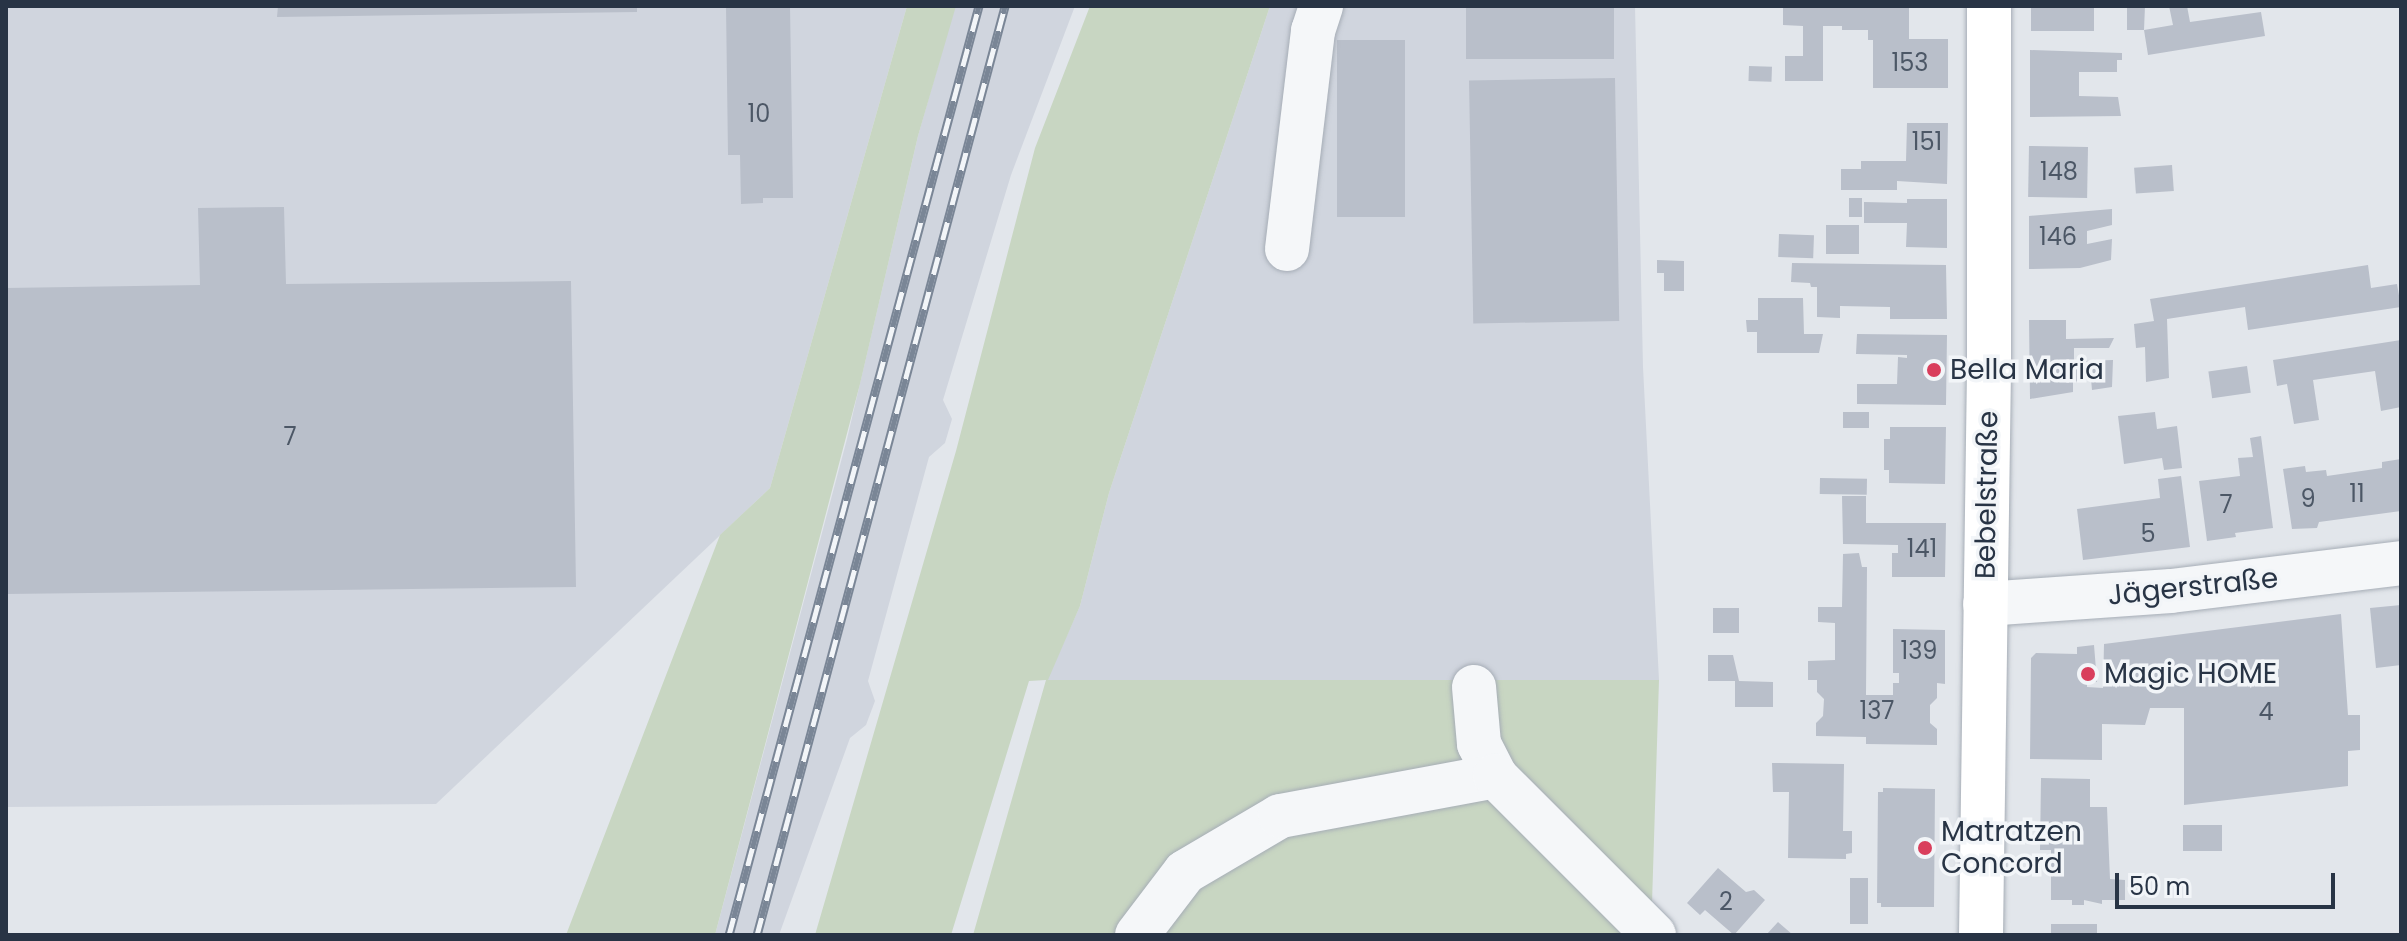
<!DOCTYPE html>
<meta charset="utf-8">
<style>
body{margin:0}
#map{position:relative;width:2407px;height:941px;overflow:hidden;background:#e2e6eb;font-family:Poppins,sans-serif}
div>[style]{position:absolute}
.built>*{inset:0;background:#d0d5de}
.green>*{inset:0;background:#c8d6c2}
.building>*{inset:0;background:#b9bfca;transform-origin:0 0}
.roads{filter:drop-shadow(0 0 2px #a6adb6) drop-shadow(0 0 2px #a6adb6)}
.minor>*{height:44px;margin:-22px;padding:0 22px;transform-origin:22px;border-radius:22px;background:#f5f7f9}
.major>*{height:44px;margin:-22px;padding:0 22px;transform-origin:22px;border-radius:22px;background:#fff}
.rail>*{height:9px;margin-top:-4.5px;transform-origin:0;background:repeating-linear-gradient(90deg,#f2f5f8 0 18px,#7a8696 0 36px);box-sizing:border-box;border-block:2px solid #7a8696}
.dots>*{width:22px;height:22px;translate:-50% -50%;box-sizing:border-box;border:4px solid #f2f5f8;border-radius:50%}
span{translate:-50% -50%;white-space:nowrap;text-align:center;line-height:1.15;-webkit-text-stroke:7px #f2f5f8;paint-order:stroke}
.number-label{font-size:24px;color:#4c5766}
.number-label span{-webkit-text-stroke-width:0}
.poi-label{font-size:28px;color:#283445}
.left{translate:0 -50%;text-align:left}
.street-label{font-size:28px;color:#283445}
.frame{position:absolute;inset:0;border:8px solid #283445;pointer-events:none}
.scale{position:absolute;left:2115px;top:873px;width:220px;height:36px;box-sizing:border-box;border:4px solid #283445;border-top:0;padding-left:10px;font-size:24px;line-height:28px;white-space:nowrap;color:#283445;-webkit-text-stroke:6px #f2f5f8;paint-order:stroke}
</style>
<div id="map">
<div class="built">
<div style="clip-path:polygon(6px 6px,907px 6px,770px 488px,436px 804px,6px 807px)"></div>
<div style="clip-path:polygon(955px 6px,1075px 6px,1011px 175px,943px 400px,952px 419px,945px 443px,929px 457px,868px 681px,875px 701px,866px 725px,850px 738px,779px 935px,715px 935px,847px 439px,918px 136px)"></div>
<div style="clip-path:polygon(1270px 6px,1635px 6px,1643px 367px,1659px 680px,1047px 680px,1080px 606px,1109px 493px)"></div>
</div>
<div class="green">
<div style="clip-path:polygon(907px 6px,956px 6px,918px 136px,860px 384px,715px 935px,566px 935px,720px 535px,770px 488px)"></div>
<div style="clip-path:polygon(1090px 6px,1270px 6px,1109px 493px,1080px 606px,1048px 680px,1659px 680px,1651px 935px,973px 935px,1046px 680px,1029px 681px,951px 935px,815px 935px,956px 451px,1035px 148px)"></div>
</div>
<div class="building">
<div style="clip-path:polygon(278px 6px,637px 6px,637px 12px,277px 17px)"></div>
<div style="clip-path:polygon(726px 6px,790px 6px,793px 198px,763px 198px,763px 203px,741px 204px,740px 155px,728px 155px)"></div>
<div style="left:1466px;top:6px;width:148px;height:53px"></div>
<div style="clip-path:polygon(1783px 6px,1909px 6px,1909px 39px,1948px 39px,1948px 88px,1873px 88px,1873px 40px,1868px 40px,1868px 30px,1842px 30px,1842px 26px,1823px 26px,1823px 81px,1785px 81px,1785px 56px,1803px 56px,1803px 26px,1783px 25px)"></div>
<div style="left:2031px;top:6px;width:63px;height:25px"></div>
<div style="clip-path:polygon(2127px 6px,2145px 6px,2144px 30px,2173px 25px,2169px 6px,2187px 6px,2190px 22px,2261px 12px,2265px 36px,2148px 55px,2144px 30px,2127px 30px)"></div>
<div style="left:1405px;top:40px;width:177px;height:68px;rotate:90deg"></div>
<div style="clip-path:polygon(2030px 50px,2122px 53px,2122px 60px,2117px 60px,2117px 72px,2079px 72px,2079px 96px,2118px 97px,2121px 116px,2030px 117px)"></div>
<div style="left:1749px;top:66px;width:23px;height:15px;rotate:2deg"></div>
<div style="left:1615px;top:78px;width:243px;height:146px;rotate:89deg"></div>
<div style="clip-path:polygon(1907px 123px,1948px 123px,1947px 184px,1897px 181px,1897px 190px,1841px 190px,1841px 169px,1861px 169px,1861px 161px,1906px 161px)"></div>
<div style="left:2029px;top:146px;width:59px;height:51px;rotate:1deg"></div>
<div style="left:2172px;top:165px;width:26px;height:38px;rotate:86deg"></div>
<div style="left:1849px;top:198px;width:13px;height:19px"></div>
<div style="clip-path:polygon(1907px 199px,1947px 199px,1947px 248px,1906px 247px,1907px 223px,1864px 223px,1864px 202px,1907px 203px)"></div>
<div style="clip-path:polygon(284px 207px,286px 284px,571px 281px,576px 587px,6px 594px,6px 288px,200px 285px,198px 208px)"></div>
<div style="clip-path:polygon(2112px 209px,2112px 225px,2087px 231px,2087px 244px,2112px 239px,2111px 260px,2080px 268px,2029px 269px,2029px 216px)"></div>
<div style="left:1826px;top:225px;width:33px;height:29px"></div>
<div style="left:1779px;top:234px;width:35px;height:23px;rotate:2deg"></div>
<div style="clip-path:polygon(1657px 260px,1684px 261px,1684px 291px,1664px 291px,1664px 273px,1657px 273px)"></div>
<div style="clip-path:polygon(1792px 263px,1946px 265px,1947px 319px,1890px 319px,1890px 307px,1840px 306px,1840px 318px,1817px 317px,1817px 287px,1811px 287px,1810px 283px,1791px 282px)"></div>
<div style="clip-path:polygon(2368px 265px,2371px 288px,2397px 284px,2401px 307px,2248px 330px,2245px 307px,2167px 319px,2169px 378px,2146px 382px,2145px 347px,2136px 348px,2134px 324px,2154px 321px,2150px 299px)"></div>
<div style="clip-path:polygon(1758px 298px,1803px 298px,1804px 334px,1823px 334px,1819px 353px,1757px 353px,1757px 332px,1747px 332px,1746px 320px,1758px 320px)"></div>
<div style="clip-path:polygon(2029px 320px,2066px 320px,2066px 339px,2114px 338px,2109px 348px,2074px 348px,2074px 368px,2082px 361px,2113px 360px,2112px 387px,2092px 390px,2091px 379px,2073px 382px,2073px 392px,2030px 399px)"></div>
<div style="clip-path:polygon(1857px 334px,1947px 335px,1946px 405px,1857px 404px,1857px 384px,1897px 384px,1898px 357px,1907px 358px,1907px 355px,1856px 354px)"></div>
<div style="clip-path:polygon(2401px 340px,2401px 407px,2381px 411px,2375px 371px,2313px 380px,2319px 420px,2294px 424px,2287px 384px,2277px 386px,2273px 360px)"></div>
<div style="left:2247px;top:366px;width:27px;height:39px;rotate:82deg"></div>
<div style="left:1843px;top:412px;width:26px;height:16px"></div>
<div style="clip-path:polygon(2155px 412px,2157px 429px,2177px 426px,2182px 468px,2164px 470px,2162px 458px,2124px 464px,2118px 416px)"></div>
<div style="clip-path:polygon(1890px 427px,1946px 427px,1945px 484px,1889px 483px,1889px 470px,1884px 470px,1884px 439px,1890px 439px)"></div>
<div style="clip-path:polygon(2261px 436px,2273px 528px,2235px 533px,2236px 537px,2207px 541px,2199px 481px,2240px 476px,2238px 458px,2253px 457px,2250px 438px)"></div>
<div style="clip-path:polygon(2401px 459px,2401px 511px,2319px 522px,2317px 528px,2292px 529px,2283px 469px,2305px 466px,2306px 472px,2326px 470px,2327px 476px,2382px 468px,2382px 462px)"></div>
<div style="clip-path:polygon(2181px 476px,2190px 547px,2083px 560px,2077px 509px,2160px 498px,2158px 479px)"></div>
<div style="left:1820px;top:478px;width:47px;height:16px;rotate:1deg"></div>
<div style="clip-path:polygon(1842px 496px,1866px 496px,1866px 523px,1946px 523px,1945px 577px,1892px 577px,1892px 553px,1898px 553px,1898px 545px,1843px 544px)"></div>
<div style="clip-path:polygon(1859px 553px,1862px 567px,1867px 567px,1866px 695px,1893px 695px,1893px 683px,1899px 683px,1899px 673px,1893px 673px,1893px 629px,1945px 630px,1945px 684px,1937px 683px,1937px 698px,1930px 705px,1930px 723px,1937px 729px,1937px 745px,1866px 744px,1866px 737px,1816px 736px,1816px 723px,1823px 716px,1824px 699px,1817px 692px,1817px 680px,1808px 680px,1808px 661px,1835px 660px,1835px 623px,1818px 622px,1818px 607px,1842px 607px,1843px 554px)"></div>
<div style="clip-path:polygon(2401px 605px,2401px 665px,2376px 668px,2370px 608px)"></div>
<div style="left:1713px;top:608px;width:26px;height:25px"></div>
<div style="clip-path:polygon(2341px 614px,2348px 715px,2360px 715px,2360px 750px,2348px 751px,2348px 786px,2184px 805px,2184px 708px,2150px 708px,2145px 725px,2102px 724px,2102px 760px,2030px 759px,2031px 658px,2036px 653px,2077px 654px,2077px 647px,2094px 645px,2097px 682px,2087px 682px,2087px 687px,2103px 688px,2104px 644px)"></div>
<div style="clip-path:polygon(1708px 655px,1733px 655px,1739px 681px,1773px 682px,1773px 707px,1735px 707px,1735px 681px,1708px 681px)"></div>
<div style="clip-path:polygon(1772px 763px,1844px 764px,1843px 831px,1852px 831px,1852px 853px,1846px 854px,1846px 859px,1788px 858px,1789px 792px,1773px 792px)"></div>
<div style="clip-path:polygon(2041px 778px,2090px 779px,2090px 807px,2107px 807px,2110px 879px,2125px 880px,2125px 900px,2102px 900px,2102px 904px,2084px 900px,2084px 905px,2072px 905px,2072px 900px,2051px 900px,2051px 850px,2040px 850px)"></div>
<div style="clip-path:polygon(1883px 788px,1935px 789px,1934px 907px,1881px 907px,1881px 903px,1877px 903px,1878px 792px,1883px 792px)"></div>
<div style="left:2183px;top:825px;width:39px;height:26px"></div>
<div style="clip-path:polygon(1718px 868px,1746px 892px,1754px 890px,1765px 900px,1734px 935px,1705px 910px,1700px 915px,1687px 903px)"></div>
<div style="left:1850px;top:878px;width:18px;height:46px"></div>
<div style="clip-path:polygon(1778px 922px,1793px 935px,1766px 935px)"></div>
<div style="left:2051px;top:924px;width:46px;height:11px"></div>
</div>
<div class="roads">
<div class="minor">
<div style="left:1287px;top:249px;width:220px;rotate:-83.2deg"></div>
<div style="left:1313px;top:31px;width:26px;rotate:-72deg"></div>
<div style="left:1985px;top:604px;width:186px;rotate:-4deg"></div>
<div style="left:2171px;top:591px;width:232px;rotate:-6.9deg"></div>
<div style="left:1474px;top:687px;width:57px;rotate:85deg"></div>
<div style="left:1479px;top:744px;width:36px;rotate:63deg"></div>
<div style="left:1137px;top:935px;width:79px;rotate:-52.7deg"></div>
<div style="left:1185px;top:872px;width:110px;rotate:-30.5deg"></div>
<div style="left:1280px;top:816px;width:219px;rotate:-10.5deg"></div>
<div style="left:1495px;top:776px;width:225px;rotate:45deg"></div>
</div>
<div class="major">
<div style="left:1981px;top:935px;width:568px;rotate:-89.19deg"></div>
<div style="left:1989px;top:367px;width:361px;rotate:-90deg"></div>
</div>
</div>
<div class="rail">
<div style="left:729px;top:935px;width:962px;rotate:-74.94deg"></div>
<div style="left:757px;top:935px;width:962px;rotate:-75.05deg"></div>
</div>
<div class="dots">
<div style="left:1934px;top:370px;background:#d93e5c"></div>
<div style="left:2088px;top:674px;background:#d93e5c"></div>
<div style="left:1925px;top:848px;background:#d93e5c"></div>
</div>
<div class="number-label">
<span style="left:1910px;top:63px">153</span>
<span style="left:759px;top:114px">10</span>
<span style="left:1927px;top:142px">151</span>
<span style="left:2059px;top:172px">148</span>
<span style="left:2058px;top:237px">146</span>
<span style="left:290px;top:437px">7</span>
<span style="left:2357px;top:494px">11</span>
<span style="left:2308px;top:499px">9</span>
<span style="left:2226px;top:505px">7</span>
<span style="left:2148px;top:534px">5</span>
<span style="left:1922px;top:549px">141</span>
<span style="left:1919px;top:651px">139</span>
<span style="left:1877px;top:711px">137</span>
<span style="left:2266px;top:712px">4</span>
<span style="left:1726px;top:902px">2</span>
</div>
<div class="poi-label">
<span class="left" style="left:1950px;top:370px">Bella Maria</span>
<span class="left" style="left:2104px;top:674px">Magic HOME</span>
<span class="left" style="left:1941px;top:848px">Matratzen<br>Concord</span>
</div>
<div class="street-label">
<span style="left:1987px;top:495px;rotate:-89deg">Bebelstraße</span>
<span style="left:2193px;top:587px;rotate:-6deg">Jägerstraße</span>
</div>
<div class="frame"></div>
<div class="scale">50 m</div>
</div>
